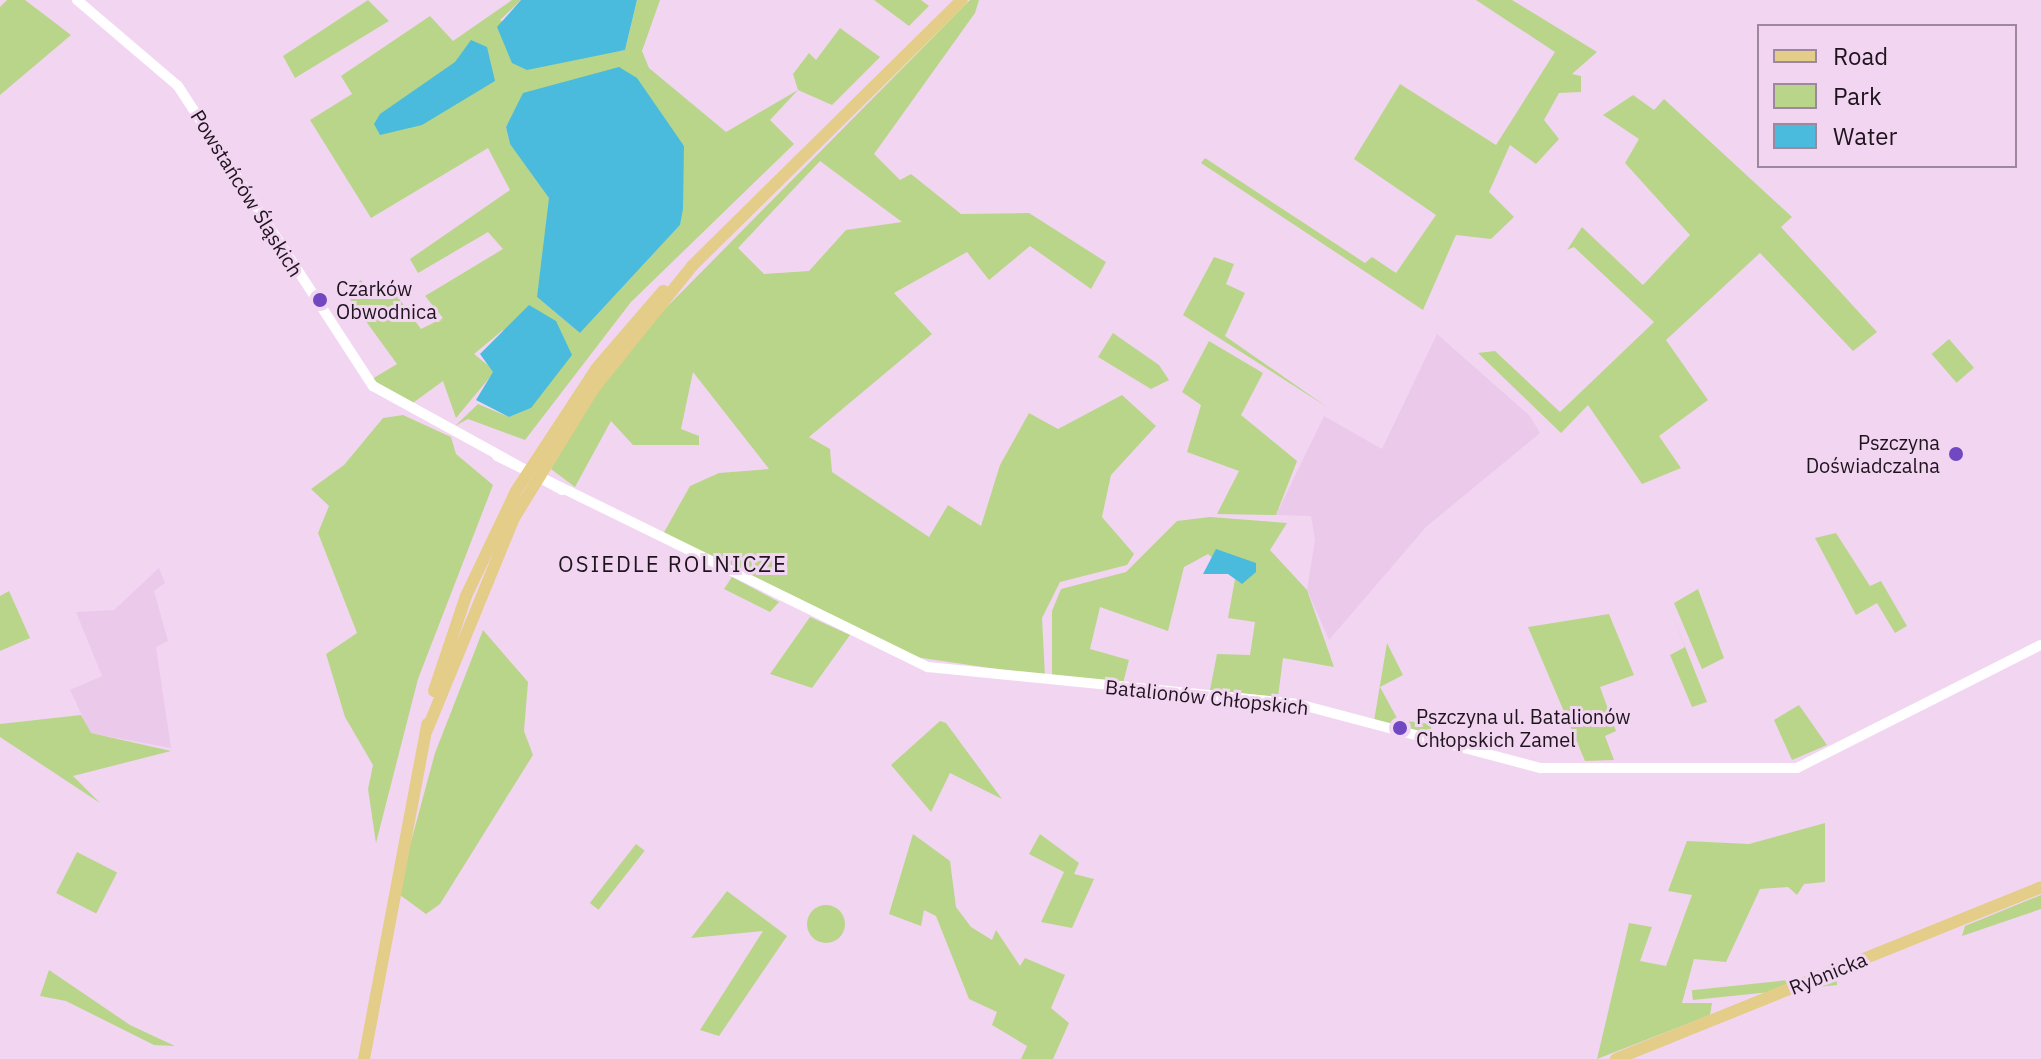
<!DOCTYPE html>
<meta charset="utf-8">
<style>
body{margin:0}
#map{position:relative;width:2041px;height:1059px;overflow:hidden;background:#f2d6f1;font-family:"IBM Plex Sans",sans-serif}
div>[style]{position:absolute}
.built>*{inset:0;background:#ebc9ea}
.green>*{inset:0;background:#b9d589;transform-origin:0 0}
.round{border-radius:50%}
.water>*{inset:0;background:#4abbdc}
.minor>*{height:10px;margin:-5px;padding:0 5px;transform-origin:5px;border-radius:5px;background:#fff}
.major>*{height:12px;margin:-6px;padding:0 6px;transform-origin:6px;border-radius:6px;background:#e4cd89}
.dots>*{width:22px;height:22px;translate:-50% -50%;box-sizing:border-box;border:4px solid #f2d6f1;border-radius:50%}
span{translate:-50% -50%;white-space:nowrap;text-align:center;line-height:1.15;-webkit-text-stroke:6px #f2d6f1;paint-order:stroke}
.street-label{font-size:20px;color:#1e141e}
.poi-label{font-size:20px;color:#1e141e}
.left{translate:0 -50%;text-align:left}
.right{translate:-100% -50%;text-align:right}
.neighbourhood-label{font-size:22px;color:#1e141e;letter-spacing:2px}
.legend{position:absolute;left:1757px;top:24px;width:260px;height:144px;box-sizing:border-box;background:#f2d6f1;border:2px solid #9d889d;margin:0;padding:10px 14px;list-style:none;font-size:24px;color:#1e141e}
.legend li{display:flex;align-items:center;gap:16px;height:40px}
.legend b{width:40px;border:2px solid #9d889d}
</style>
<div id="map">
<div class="built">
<div style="clip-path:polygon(1437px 334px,1530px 416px,1540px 433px,1426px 527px,1329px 640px,1307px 590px,1315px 540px,1311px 516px,1276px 515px,1324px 416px,1382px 449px)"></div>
<div style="clip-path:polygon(159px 568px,165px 583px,154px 591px,168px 641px,156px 647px,171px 748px,90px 733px,70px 690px,102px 676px,76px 612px,114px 610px)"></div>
</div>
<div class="green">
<div style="clip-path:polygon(7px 0,25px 0,71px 35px,0 95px,0 7px)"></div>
<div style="clip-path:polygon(368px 0,389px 21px,295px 78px,283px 56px)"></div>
<div style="clip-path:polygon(evenodd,512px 0,521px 0,500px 20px,568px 58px,625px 50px,637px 0,660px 0,642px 51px,649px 68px,726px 132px,798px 90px,793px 74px,809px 53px,816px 60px,840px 28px,880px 57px,832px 105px,798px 90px,770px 120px,794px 144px,631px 302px,525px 440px,468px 419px,455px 426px,478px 404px,509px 417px,531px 408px,503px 330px,474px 354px,495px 371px,456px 418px,443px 381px,410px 405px,372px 379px,397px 364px,344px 291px,361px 280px,376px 298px,392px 289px,421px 329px,443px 318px,425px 296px,503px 249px,488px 232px,418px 273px,410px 259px,510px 190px,488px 148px,371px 218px,310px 120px,352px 94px,341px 76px,430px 16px,453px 41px,512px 0,519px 103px,684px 145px,680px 225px,580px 333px,537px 297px,553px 190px,510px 144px,506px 127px,519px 103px)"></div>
<div style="clip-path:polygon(874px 0,921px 0,929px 6px,909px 26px)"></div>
<div style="clip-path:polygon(evenodd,970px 0,979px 0,975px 13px,874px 154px,900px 180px,911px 174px,961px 214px,1029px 213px,1106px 262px,1091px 289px,1030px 246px,989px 280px,967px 252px,894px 293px,932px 334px,809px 437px,830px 449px,832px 472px,929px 537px,948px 505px,981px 526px,1000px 465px,1029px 413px,1058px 429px,1122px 395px,1156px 426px,1111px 475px,1102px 517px,1134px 554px,1127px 565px,1060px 582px,1042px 618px,1045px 676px,915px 657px,663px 534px,690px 486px,719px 473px,769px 469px,693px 372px,681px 429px,699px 436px,699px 445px,633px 445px,611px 421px,575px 487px,551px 469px,596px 392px,652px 322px,970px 0,820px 161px,902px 222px,846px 230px,809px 271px,764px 274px,738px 248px,820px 161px)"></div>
<div style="clip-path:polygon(1476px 0,1512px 0,1597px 52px,1572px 74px,1581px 76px,1581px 92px,1559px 93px,1544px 120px,1559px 139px,1536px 164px,1510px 145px,1489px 192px,1514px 217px,1491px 239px,1456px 235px,1423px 310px,1201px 163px,1205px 158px,1365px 263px,1372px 257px,1396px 273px,1436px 215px,1354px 159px,1400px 84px,1496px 145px,1555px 52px)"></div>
<div style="clip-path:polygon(1633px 95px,1654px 110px,1664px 99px,1792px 217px,1781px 227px,1877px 332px,1853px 351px,1760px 253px,1666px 340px,1708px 400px,1659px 436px,1681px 468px,1642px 484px,1588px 405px,1561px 433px,1478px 353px,1495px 351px,1560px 412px,1654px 322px,1574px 247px,1567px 250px,1582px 227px,1643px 285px,1690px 235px,1625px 163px,1639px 139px,1603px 115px)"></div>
<div style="clip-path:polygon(1214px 257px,1234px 264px,1226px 284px,1245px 293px,1225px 336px,1327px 407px,1183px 315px)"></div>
<div style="clip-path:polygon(1113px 333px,1159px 365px,1169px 380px,1151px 389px,1098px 357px)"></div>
<div style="left:1949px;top:339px;width:38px;height:23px;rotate:49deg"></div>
<div style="clip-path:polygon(1209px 341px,1263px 373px,1241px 415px,1297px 461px,1276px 515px,1217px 514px,1239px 471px,1187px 452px,1201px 405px,1182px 392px)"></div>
<div style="clip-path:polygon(403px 415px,451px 437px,456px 454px,493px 485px,418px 679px,376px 843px,368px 789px,373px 765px,345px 717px,326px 654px,357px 633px,318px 533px,329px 506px,311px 489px,344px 465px,383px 418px)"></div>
<div style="clip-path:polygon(1210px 517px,1287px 523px,1270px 550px,1307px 590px,1334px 667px,1283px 658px,1278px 697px,1210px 690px,1217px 654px,1250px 655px,1255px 622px,1228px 618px,1235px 579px,1242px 584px,1208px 554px,1184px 567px,1168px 631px,1100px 607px,1090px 649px,1129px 660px,1123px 683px,1052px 678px,1052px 611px,1061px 589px,1126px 572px,1177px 521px)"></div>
<div style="clip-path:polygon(1836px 533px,1870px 586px,1881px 581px,1907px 626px,1895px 633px,1877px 603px,1856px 615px,1815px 538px)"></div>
<div style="clip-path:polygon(732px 577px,779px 602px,770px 612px,724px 589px)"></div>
<div style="clip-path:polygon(1698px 589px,1724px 658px,1702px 669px,1674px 603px)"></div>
<div style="clip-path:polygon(9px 591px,30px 638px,0 651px,0 596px)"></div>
<div style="clip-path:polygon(1667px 601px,1707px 702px,1692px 707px,1670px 655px,1685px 647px)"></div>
<div style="clip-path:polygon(1609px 614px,1634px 675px,1600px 687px,1616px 731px,1605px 736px,1614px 760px,1585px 761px,1528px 627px)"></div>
<div style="clip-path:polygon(810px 617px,850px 635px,812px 688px,770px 674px)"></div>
<div style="clip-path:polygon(483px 630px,528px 682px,524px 731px,533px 755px,440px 904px,426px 914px,400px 895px,405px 864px,435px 753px)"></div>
<div style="clip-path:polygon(1387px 643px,1403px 675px,1380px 687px,1398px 720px,1431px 724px,1431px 737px,1374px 721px)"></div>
<div style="clip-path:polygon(1799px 705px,1827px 745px,1792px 760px,1774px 720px)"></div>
<div style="clip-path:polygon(81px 715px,91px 733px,171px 751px,73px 776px,100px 803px,0 737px,0 724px)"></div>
<div style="clip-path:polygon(940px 721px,946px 723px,1002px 799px,950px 773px,931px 812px,891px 765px)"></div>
<div style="clip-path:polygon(1825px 823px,1825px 882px,1804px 884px,1797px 895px,1788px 887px,1760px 889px,1726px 962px,1694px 959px,1682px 1003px,1712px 1003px,1710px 1015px,1597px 1059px,1629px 923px,1652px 927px,1640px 961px,1666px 966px,1692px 895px,1668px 891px,1687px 841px,1749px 844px)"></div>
<div style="clip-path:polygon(913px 834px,950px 861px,956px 907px,971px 927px,992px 940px,996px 930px,1020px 966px,1025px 958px,1065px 975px,1051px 1008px,1069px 1023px,1053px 1059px,1021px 1059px,1027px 1046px,992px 1025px,997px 1012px,969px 999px,936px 916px,924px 910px,921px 926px,889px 914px)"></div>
<div style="clip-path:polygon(1040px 834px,1079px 863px,1074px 874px,1094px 879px,1072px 928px,1041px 922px,1064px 872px,1029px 854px)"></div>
<div style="left:636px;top:844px;width:11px;height:75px;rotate:38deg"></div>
<div style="left:77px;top:852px;width:45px;height:46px;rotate:27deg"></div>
<div style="clip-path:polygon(727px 891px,787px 936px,719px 1036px,700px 1030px,763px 931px,691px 938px)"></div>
<div style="clip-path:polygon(2041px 895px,2041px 909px,1962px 936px,1965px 926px)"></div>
<div class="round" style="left:807px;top:905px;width:38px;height:38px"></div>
<div style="clip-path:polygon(49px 970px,130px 1025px,175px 1046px,154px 1045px,66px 1001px,40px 996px)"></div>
<div style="left:1836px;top:975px;width:10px;height:145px;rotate:84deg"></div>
</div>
<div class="water">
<div style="clip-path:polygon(521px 0,637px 0,625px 50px,527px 70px,512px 63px,497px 27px)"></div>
<div style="clip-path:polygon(471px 40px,487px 47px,495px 81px,422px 125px,380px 135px,374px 124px,380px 114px,455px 62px)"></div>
<div style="clip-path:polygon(619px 67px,637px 78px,684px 146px,683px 209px,680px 225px,580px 333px,537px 297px,549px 198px,510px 144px,506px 127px,523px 93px)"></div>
<div style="clip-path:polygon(529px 305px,556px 321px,572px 355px,531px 408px,509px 417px,476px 400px,493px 372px,480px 354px)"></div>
<div style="clip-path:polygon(1216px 549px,1256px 563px,1256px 572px,1242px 584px,1228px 574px,1203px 574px)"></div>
</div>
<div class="minor">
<div style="left:77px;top:0;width:133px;rotate:40.4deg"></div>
<div style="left:178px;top:86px;width:358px;rotate:57deg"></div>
<div style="left:373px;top:386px;width:216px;rotate:28.8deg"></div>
<div style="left:497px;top:456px;width:480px;rotate:26.1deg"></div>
<div style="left:928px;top:667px;width:372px;rotate:5.7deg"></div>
<div style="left:1298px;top:704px;width:251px;rotate:14.8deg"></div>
<div style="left:1541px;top:768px;width:256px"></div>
<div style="left:1797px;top:768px;width:273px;rotate:-26.8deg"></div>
</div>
<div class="major">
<div style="left:434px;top:691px;width:100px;rotate:-71.4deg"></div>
<div style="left:466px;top:596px;width:116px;rotate:-64.5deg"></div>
<div style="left:516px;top:491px;width:146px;rotate:-56.7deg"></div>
<div style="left:596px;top:369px;width:103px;rotate:-49.3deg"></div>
<div style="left:427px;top:730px;width:229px;rotate:-67.7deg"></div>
<div style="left:514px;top:518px;width:153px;rotate:-58.4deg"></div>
<div style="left:594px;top:388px;width:156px;rotate:-51.2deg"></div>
<div style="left:692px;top:266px;width:379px;rotate:-44.6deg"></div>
<div style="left:364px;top:1059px;width:341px;rotate:-79.3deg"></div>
<div style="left:1616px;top:1059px;width:458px;rotate:-22deg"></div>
</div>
<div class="dots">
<div style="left:320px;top:300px;background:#7148c1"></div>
<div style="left:1956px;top:454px;background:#7148c1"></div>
<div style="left:1400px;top:728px;background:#7148c1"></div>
</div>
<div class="street-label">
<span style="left:247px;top:193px;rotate:58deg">Powstańców Śląskich</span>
<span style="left:1207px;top:697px;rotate:6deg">Batalionów Chłopskich</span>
<span style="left:1828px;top:973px;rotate:-22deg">Rybnicka</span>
</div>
<div class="poi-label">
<span class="left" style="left:336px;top:300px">Czarków<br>Obwodnica</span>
<span class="right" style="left:1940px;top:454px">Pszczyna<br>Doświadczalna</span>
<span class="left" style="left:1416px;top:728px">Pszczyna ul. Batalionów<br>Chłopskich Zamel</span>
</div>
<div class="neighbourhood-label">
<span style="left:673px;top:564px">OSIEDLE ROLNICZE</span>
</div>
<ul class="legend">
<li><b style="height:10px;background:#e4cd89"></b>Road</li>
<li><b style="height:22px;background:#b9d589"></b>Park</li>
<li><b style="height:22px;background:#4abbdc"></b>Water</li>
</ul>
</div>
